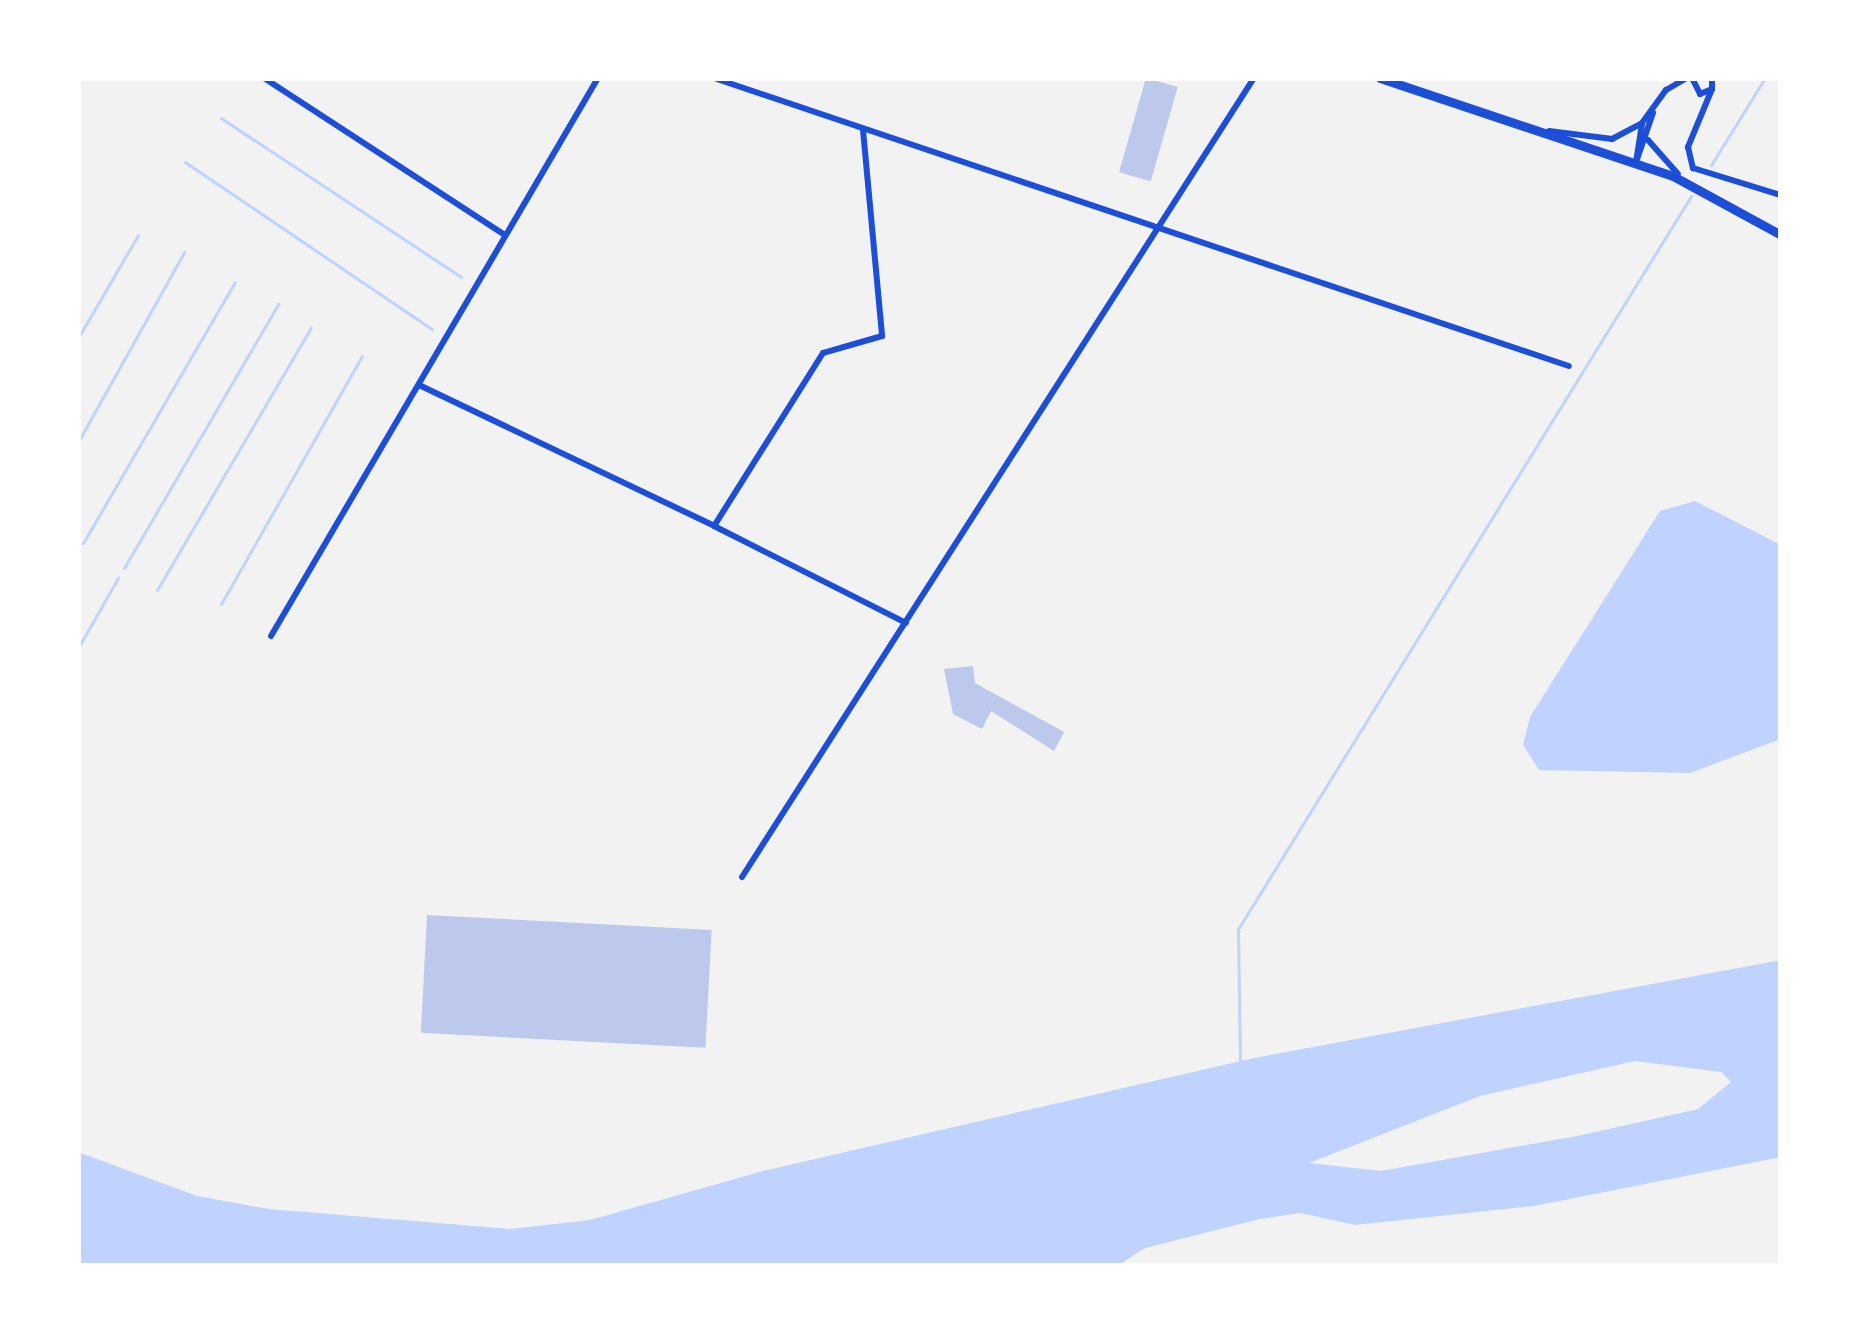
<!DOCTYPE html>
<style>
body{margin:0}
#map{position:relative;width:1859px;height:1344px;overflow:hidden;background:#f2f2f2;font-family:"Titillium Web",sans-serif}
div>[style]{position:absolute}
.water>*{inset:0;background:#bfd3fe}
.stream>*{height:3px;margin:-1.5px;padding:0 1.5px;transform-origin:1.5px;border-radius:1.5px;background:#bfd3fe}
.building>*{inset:0;background:#bdc9ec;transform-origin:0 0}
.minor>*{height:6px;margin:-3px;padding:0 3px;transform-origin:3px;border-radius:3px;background:#1d4ed8}
.secondary>*{height:9px;margin:-4.5px;padding:0 4.5px;transform-origin:4.5px;border-radius:4.5px;background:#1d4ed8}
span{translate:-50% -50%;white-space:nowrap;text-align:center;line-height:1.15;-webkit-text-stroke:10px #fff;paint-order:stroke}
.frame{position:absolute;inset:0;border:81px solid #fff;pointer-events:none}
</style>
<div id="map">
<div class="water">
<div style="clip-path:polygon(1695px 501px,1781px 545px,1781px 739px,1690px 773px,1539px 770px,1523px 745px,1530px 717px,1660px 511px)"></div>
<div style="clip-path:polygon(evenodd,1781px 960px,1781px 1157px,1534px 1206px,1355px 1225px,1300px 1213px,1260px 1219px,1145px 1248px,1117px 1266px,78px 1266px,78px 1152px,197px 1196px,269px 1209px,510px 1229px,590px 1220px,763px 1171px,1254px 1058px,1781px 960px,1635px 1061px,1721px 1072px,1731px 1082px,1698px 1109px,1582px 1135px,1381px 1171px,1309px 1163px,1480px 1096px,1635px 1061px)"></div>
</div>
<div class="stream">
<div style="left:221px;top:118px;width:288px;rotate:33.5deg"></div>
<div style="left:185px;top:162px;width:298px;rotate:34.1deg"></div>
<div style="left:1711px;top:165px;width:102px;rotate:-58.2deg"></div>
<div style="left:78px;top:338px;width:119px;rotate:-59.8deg"></div>
<div style="left:78px;top:442px;width:218px;rotate:-60.8deg"></div>
<div style="left:83px;top:543px;width:302px;rotate:-59.8deg"></div>
<div style="left:124px;top:568px;width:306px;rotate:-59.7deg"></div>
<div style="left:157px;top:590px;width:304px;rotate:-59.6deg"></div>
<div style="left:221px;top:604px;width:285px;rotate:-60.4deg"></div>
<div style="left:78px;top:648px;width:81px;rotate:-60.3deg"></div>
<div style="left:1240px;top:1061px;width:132px;rotate:-90.9deg"></div>
<div style="left:1238px;top:929px;width:862px;rotate:-58.28deg"></div>
</div>
<div class="building">
<div style="left:1146px;top:78px;width:33px;height:98px;rotate:16deg"></div>
<div style="clip-path:polygon(973px 666px,975px 683px,1064px 732px,1054px 751px,991px 711px,982px 729px,953px 714px,944px 669px)"></div>
<div style="left:427px;top:915px;width:285px;height:118px;rotate:3deg"></div>
</div>
<div class="minor">
<div style="left:264px;top:78px;width:288px;rotate:33.1deg"></div>
<div style="left:714px;top:78px;width:902px;rotate:18.62deg"></div>
<div style="left:1692px;top:78px;width:18px;rotate:63deg"></div>
<div style="left:1700px;top:94px;width:13px;rotate:-23deg"></div>
<div style="left:1712px;top:89px;width:11px;rotate:-90deg"></div>
<div style="left:1712px;top:89px;width:63px;rotate:112.5deg"></div>
<div style="left:1688px;top:147px;width:22px;rotate:77deg"></div>
<div style="left:1693px;top:168px;width:92px;rotate:17.1deg"></div>
<div style="left:863px;top:130px;width:207px;rotate:84.7deg"></div>
<div style="left:882px;top:336px;width:61px;rotate:163.9deg"></div>
<div style="left:823px;top:353px;width:204px;rotate:122.2deg"></div>
<div style="left:714px;top:526px;width:215px;rotate:26.8deg"></div>
<div style="left:1549px;top:131px;width:64px;rotate:7.2deg"></div>
<div style="left:1612px;top:139px;width:34px;rotate:-28deg"></div>
<div style="left:1648px;top:140px;width:45px;rotate:48.6deg"></div>
<div style="left:1636px;top:162px;width:39px;rotate:-81deg"></div>
<div style="left:1642px;top:123px;width:41px;rotate:-54deg"></div>
<div style="left:1666px;top:90px;width:24px;rotate:-30deg"></div>
<div style="left:1636px;top:162px;width:52px;rotate:-70.9deg"></div>
<div style="left:419px;top:385px;width:327px;rotate:25.5deg"></div>
<div style="left:271px;top:636px;width:647px;rotate:-59.63deg"></div>
<div style="left:742px;top:877px;width:949px;rotate:-57.35deg"></div>
</div>
<div class="secondary">
<div style="left:1380px;top:78px;width:309px;rotate:18.5deg"></div>
<div style="left:1673px;top:176px;width:123px;rotate:28.6deg"></div>
</div>
<div class="frame"></div>
</div>
